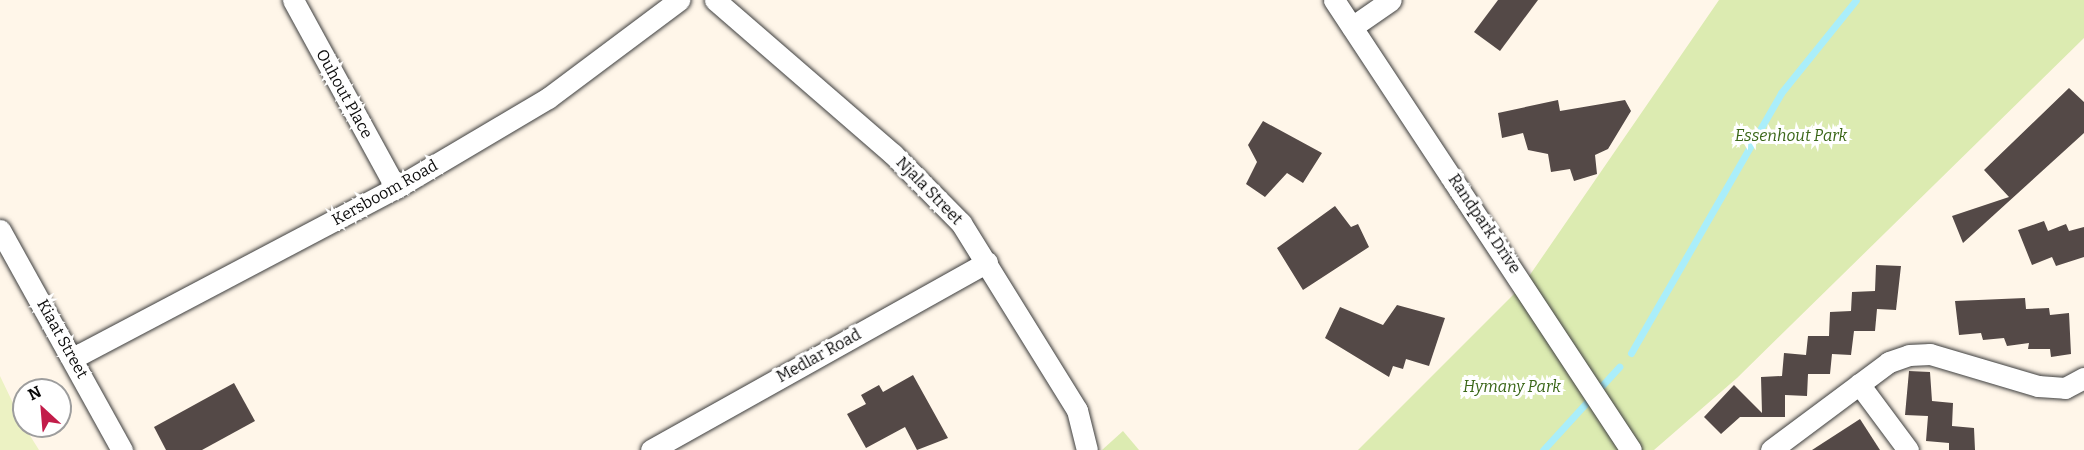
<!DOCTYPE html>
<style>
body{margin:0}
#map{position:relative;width:2084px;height:450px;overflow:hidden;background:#fff6e9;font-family:Bitter,serif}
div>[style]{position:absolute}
.green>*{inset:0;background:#dcebb1}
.pitch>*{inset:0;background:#ecf2c3}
.stream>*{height:7px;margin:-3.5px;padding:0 3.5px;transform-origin:3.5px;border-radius:3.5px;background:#aaeefa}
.building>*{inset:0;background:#544947}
.roads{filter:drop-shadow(0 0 2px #3e3e3e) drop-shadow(0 0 2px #3e3e3e)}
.street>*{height:21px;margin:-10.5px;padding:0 10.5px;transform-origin:10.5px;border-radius:10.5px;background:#fff}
span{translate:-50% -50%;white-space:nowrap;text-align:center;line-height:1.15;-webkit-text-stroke:6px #fff;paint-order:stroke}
.street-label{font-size:16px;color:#0b0b0b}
.park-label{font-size:16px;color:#3a6618;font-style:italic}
.north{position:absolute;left:12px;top:378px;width:60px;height:60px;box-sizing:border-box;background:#fff;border:2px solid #9d9d9d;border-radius:50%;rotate:334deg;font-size:16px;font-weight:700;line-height:24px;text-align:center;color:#0b0b0b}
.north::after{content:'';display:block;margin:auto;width:21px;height:27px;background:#c21c49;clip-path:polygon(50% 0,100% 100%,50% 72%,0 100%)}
</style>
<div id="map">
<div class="green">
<div style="clip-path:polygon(1719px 0,2084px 0,2084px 38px,1737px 378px,1654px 450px,1358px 450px,1523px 285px)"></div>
<div style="clip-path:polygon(1123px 431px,1139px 450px,1102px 450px)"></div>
</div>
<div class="pitch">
<div style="clip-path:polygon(0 376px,24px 426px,39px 450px,0 450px)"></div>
</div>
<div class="stream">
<div style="left:1631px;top:353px;width:300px;rotate:-60deg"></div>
<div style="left:1781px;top:93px;width:119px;rotate:-51.1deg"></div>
<div style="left:1543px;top:450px;width:113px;rotate:-47.5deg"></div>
</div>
<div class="building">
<div style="clip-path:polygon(1498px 0,1538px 0,1500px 51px,1474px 32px)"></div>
<div style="clip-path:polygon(2069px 88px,2084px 102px,2084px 133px,1963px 243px,1952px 216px,2009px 197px,1984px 170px)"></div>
<div style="clip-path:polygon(1558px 100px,1560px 111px,1625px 100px,1631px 111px,1608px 149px,1595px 155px,1597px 174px,1574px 181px,1570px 169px,1551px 172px,1548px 154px,1528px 150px,1523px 133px,1502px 138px,1498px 113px)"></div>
<div style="clip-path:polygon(1263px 121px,1322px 153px,1303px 183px,1287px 173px,1265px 197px,1246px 184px,1257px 162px,1248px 145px)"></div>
<div style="clip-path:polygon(1335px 206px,1351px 227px,1358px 224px,1369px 247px,1303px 290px,1277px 248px)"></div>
<div style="clip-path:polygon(2044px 221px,2048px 231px,2066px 224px,2069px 231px,2084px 227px,2084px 257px,2056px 266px,2052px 257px,2032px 265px,2018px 230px)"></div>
<div style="clip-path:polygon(1876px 265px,1901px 266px,1896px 310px,1877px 309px,1875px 331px,1854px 331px,1851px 355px,1832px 354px,1830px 374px,1808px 374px,1807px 396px,1785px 395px,1785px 417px,1740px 417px,1721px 434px,1704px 417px,1734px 385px,1762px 413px,1761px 377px,1782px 376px,1784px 353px,1806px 355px,1808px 336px,1829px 336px,1830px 312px,1851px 311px,1852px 292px,1875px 291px)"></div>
<div style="clip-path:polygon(2025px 298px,2026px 309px,2049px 308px,2050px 315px,2069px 313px,2071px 354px,2051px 357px,2050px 349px,2028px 349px,2029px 343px,2007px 346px,2004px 338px,1983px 340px,1981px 333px,1959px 335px,1955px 301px)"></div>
<div style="clip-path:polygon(1397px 305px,1445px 318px,1429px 366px,1406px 359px,1403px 369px,1393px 366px,1389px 377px,1325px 338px,1340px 307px,1383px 325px)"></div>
<div style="clip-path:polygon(1909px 371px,1930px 372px,1932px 401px,1953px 403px,1952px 426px,1974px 428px,1975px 450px,1949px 450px,1949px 443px,1926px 441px,1928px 416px,1905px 415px)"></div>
<div style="clip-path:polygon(913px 375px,948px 438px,917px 450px,905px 427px,866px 448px,847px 414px,866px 404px,861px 395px,879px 385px,883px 392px)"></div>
<div style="clip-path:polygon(234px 383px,255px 421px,202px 450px,166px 450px,154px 427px)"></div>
<div style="clip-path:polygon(1860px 419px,1880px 450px,1812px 450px)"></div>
</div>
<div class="roads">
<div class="street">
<div style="left:293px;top:0;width:214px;rotate:61.3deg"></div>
<div style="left:715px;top:0;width:235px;rotate:40.9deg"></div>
<div style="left:893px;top:154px;width:97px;rotate:45.4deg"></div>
<div style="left:961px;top:223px;width:220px;rotate:58.2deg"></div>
<div style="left:1077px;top:410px;width:41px;rotate:76deg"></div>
<div style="left:1334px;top:0;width:539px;rotate:56.58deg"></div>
<div style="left:1352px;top:27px;width:47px;rotate:-34.7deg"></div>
<div style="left:0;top:230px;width:252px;rotate:61deg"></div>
<div style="left:73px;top:358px;width:365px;rotate:-27.8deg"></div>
<div style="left:396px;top:188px;width:177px;rotate:-30.6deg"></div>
<div style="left:548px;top:98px;width:164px;rotate:-36.8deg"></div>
<div style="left:1859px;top:384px;width:82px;rotate:53.4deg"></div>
<div style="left:651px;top:450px;width:385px;rotate:-29.2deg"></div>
<div style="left:1771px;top:450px;width:147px;rotate:-36.7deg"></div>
<div style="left:1889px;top:362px;width:21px;rotate:-19deg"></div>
<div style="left:1909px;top:355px;width:21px;rotate:-3deg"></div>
<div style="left:1930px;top:354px;width:113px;rotate:16.5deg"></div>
<div style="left:2038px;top:386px;width:27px;rotate:4deg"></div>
<div style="left:2065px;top:388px;width:21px;rotate:-28deg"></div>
</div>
</div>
<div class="street-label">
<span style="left:344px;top:94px;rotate:61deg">Ouhout Place</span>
<span style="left:929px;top:191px;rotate:46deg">Njala Street</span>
<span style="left:385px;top:193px;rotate:-29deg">Kersboom Road</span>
<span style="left:1484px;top:224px;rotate:56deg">Randpark Drive</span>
<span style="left:62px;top:339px;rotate:61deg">Kiaat Street</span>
<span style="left:819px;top:356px;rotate:-29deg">Medlar Road</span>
</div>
<div class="park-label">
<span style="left:1791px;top:136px">Essenhout Park</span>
<span style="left:1512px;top:387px">Hymany Park</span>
</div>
<div class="north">N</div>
</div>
